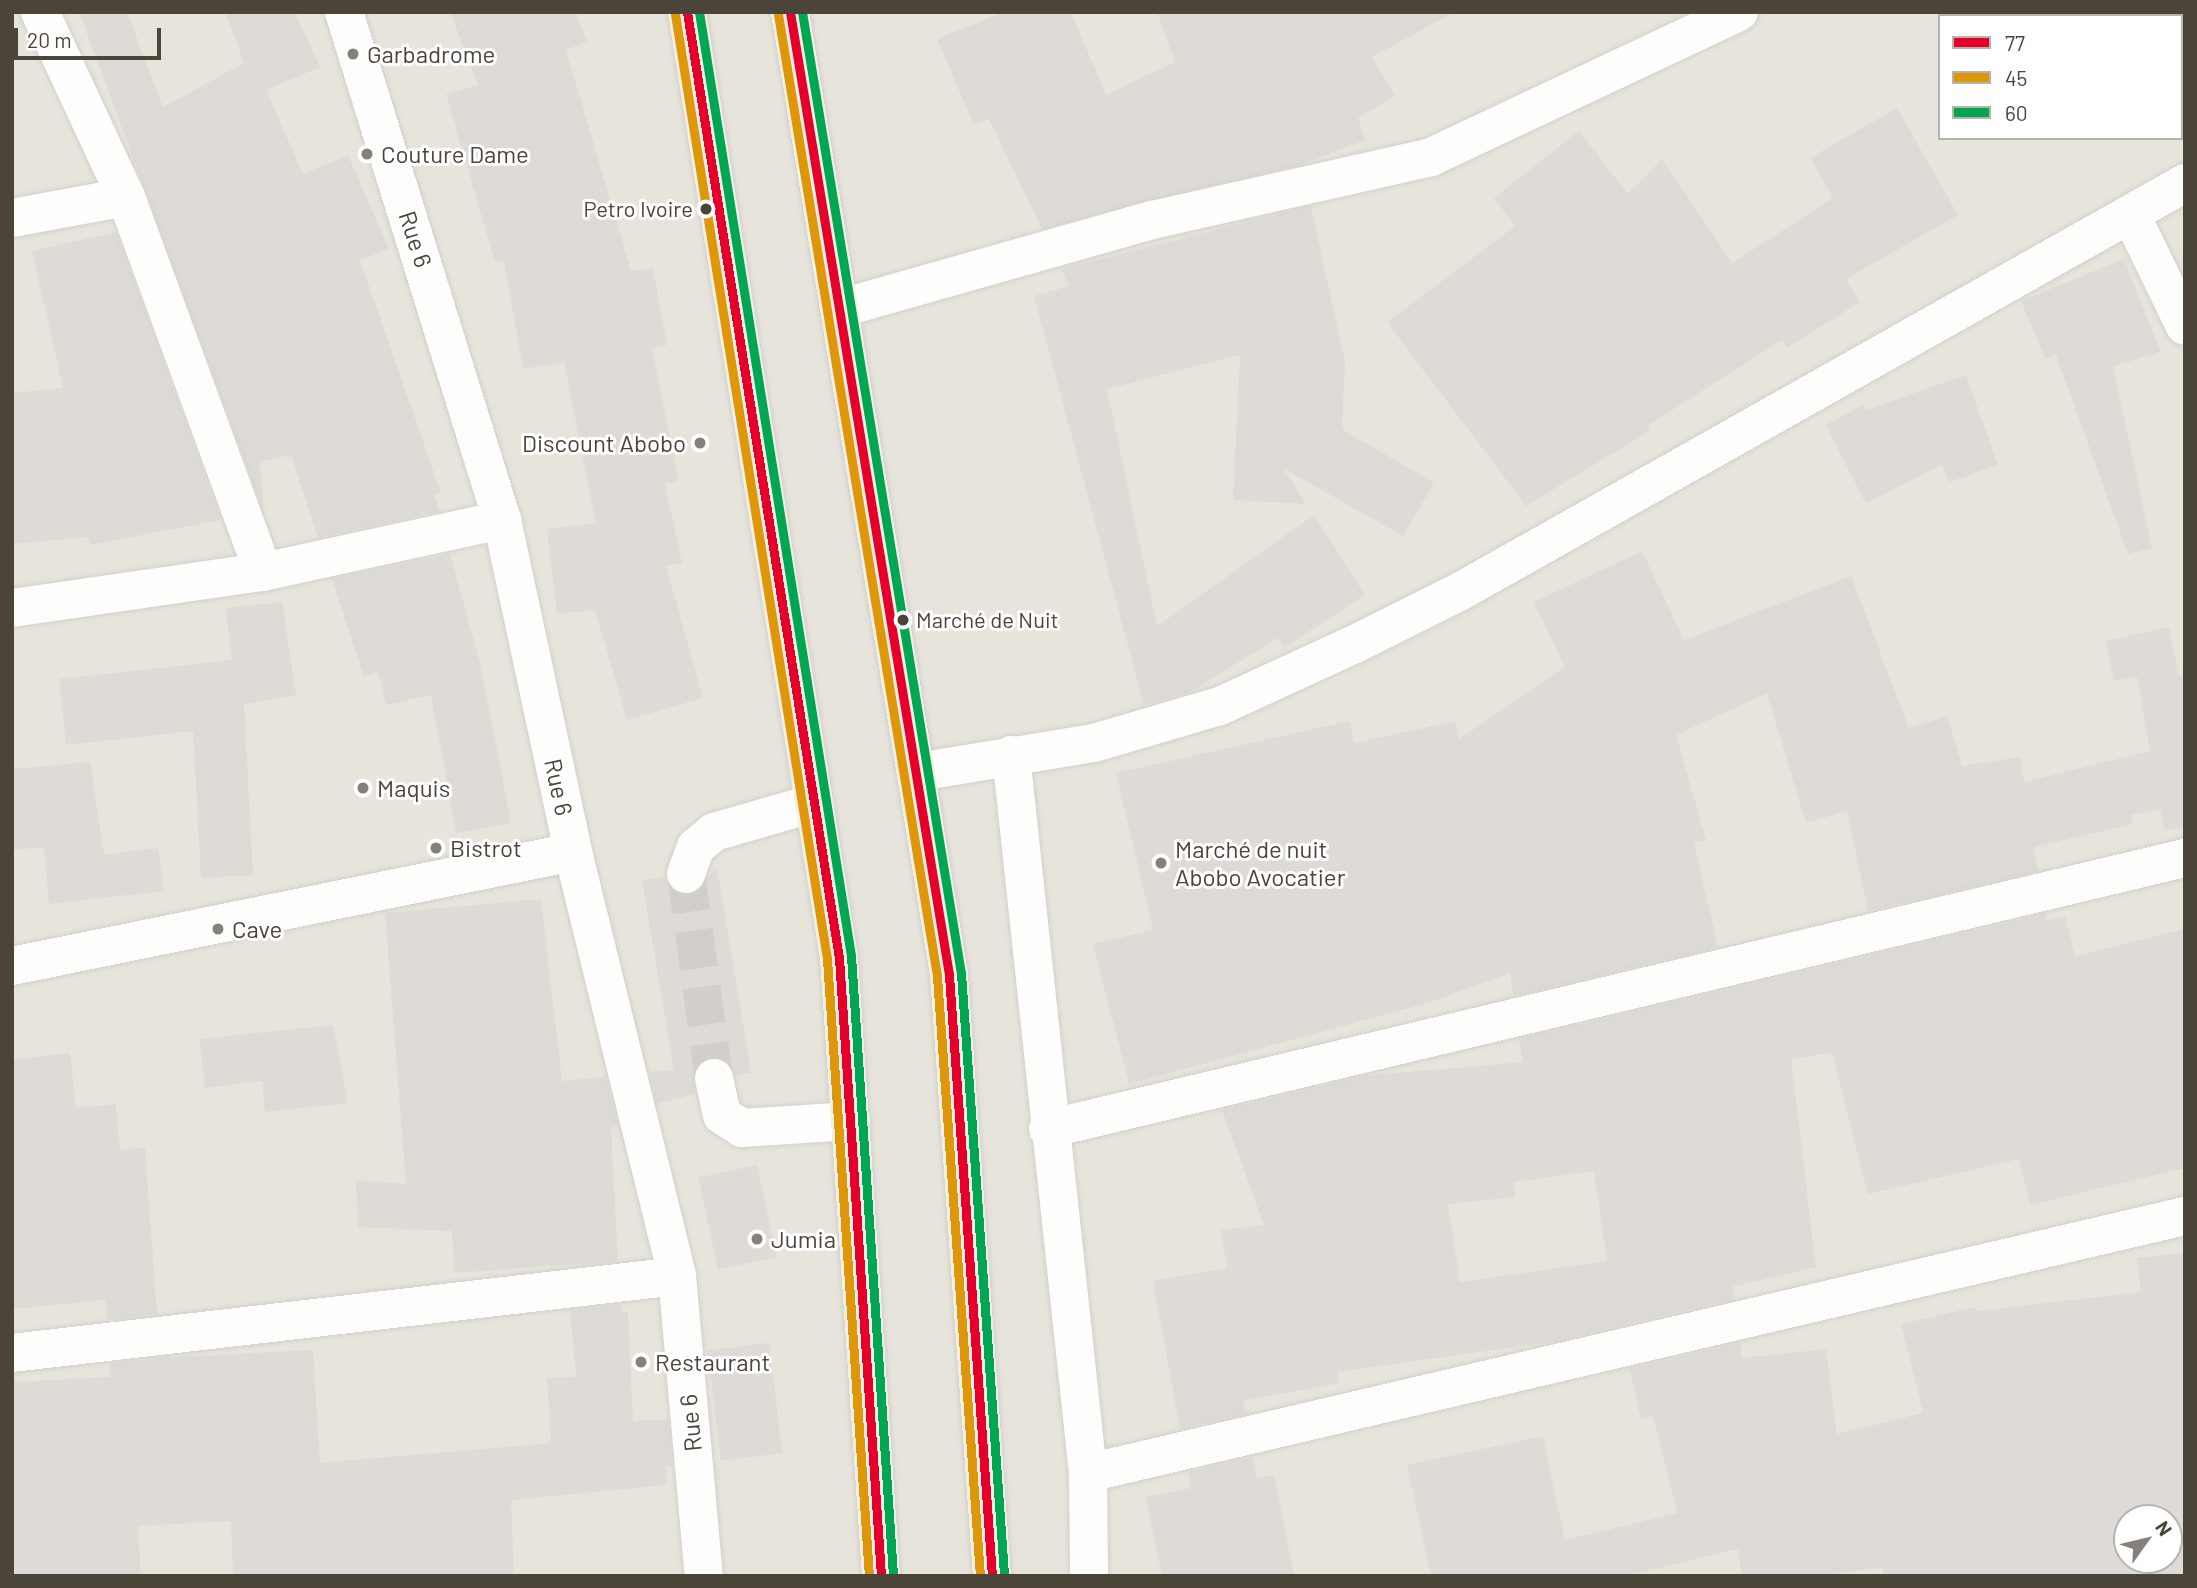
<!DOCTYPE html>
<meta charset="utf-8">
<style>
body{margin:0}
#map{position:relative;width:2197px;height:1588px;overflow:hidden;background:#f4f2ee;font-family:Barlow,sans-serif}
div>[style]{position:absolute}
.residential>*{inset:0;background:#e7e4dc}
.building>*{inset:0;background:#dedbd6;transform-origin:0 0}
.minor-tunnel>*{height:38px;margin-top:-19px;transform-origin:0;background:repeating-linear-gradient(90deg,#d2cfca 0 38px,transparent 0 57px)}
.roads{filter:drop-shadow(0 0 2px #d2d0cb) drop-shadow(0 0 2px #d2d0cb)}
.minor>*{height:38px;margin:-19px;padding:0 19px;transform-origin:19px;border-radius:19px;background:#fdfdfc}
.major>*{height:38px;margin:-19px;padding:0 19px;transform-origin:19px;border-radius:19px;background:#f2efe6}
.bus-1>*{height:9px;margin:-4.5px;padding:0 4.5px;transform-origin:4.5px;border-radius:4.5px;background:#e4002b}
.bus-2>*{height:9px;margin:-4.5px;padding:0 4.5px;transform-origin:4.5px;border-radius:4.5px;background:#dd9709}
.bus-3>*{height:9px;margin:-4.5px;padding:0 4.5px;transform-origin:4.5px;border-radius:4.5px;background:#00a651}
.dots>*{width:19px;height:19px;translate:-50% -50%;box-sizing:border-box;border:4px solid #fff;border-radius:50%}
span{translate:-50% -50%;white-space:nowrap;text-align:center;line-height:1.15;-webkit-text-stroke:6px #fff;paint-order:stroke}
.bus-label{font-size:22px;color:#4b4439}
.right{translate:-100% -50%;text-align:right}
.left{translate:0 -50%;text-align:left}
.poi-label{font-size:24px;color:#4b4439}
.street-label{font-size:24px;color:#4b4439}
.frame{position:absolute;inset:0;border:14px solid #4b4439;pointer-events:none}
.legend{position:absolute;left:1938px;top:14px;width:245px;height:126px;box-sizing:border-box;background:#fff;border:2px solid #b7b4b0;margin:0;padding:9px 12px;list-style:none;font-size:21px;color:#4b4439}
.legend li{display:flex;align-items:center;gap:14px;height:35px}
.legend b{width:35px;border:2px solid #b7b4b0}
.north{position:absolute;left:2113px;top:1504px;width:70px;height:70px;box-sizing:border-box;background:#fff;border:2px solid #b7b4b0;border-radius:50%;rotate:56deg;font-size:19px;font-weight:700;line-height:28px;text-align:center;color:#4b4439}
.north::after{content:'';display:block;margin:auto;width:24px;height:32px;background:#868178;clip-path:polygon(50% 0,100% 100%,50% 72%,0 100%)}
.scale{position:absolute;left:14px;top:28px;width:147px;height:32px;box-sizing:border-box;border:4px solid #4b4439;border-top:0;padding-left:9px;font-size:21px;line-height:24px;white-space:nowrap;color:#4b4439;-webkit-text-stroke:5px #fff;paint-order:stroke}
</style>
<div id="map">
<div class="residential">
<div style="clip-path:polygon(evenodd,12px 12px,2185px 12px,2185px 1576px,12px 1576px,12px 12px,1940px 16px,2181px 16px,2181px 138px,1940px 138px,1940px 16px,12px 12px,2127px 1518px,2169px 1518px,2169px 1560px,2127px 1560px,2127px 1518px)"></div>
</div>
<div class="building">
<div style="clip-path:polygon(79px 12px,127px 12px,163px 107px,244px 63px,225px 12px,295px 12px,320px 67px,266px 90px,303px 174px,348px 155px,389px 249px,360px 260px,441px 493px,434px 495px,439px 511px,318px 538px,291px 455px,260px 462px,264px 512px)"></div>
<div style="clip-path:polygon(450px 12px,576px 12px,587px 42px,566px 50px,631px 271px,653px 268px,667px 345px,652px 348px,678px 481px,665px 484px,682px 563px,666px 566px,703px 698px,627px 720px,595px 610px,557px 614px,547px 529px,596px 523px,564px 362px,523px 369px,504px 260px,495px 262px,446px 94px,478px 85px)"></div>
<div style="clip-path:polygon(1003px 12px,1071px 12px,1106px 95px,1175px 62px,1157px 12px,1455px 12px,1372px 57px,1395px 96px,1358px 118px,1366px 140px,1302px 164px,1042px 229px,989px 119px,974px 125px,937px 39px)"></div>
<div style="clip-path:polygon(1897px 108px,1958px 215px,1846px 279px,1860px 302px,1787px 348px,1782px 340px,1647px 426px,1650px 431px,1526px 506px,1387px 322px,1515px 226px,1494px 198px,1579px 131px,1628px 194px,1662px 159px,1732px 263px,1833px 198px,1810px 158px)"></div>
<div style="clip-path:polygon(1311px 206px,1345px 362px,1342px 429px,1434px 483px,1403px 536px,1283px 468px,1306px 504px,1233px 500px,1240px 355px,1107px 389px,1157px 626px,1314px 515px,1365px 595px,1284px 648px,1278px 638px,1190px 692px,1144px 705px,1034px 296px,1069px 286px,1061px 269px)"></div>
<div style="clip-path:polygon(116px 232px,221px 520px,90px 545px,88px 537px,12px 544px,12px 393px,63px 388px,32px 251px)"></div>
<div style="clip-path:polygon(2124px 259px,2161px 352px,2113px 366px,2152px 548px,2128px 554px,2056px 355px,2045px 359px,2021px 301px)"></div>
<div style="clip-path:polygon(1966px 375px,1998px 465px,1949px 482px,1942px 464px,1866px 504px,1826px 425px,1863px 405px,1866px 410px)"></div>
<div style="clip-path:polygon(1642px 551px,1684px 640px,1851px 576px,1909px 728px,1947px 716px,1962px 766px,2020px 757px,2024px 782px,2150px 751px,2137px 677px,2114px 681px,2106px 641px,2169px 627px,2179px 677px,2185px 676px,2185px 828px,2164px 830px,2160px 809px,2131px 815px,2133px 824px,2034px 847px,2038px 871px,1868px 911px,1847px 811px,1806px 823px,1767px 693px,1676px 735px,1706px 840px,1694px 843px,1718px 947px,1513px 996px,1510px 973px,1431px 1002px,1129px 1084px,1093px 944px,1153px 930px,1116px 773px,1349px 721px,1355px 743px,1455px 721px,1459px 739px,1565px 667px,1534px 602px)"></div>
<div style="clip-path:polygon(450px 554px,481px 667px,511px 823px,456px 833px,431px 695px,386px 705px,378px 672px,364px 677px,332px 579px)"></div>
<div style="clip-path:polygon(282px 602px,296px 695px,244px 704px,253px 875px,201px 878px,193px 731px,66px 745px,59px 679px,232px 660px,226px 608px)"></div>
<div style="clip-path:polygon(90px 762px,104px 855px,158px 848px,164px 891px,49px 904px,44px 847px,12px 850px,12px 769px)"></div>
<div style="clip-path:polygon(717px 868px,751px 1073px,736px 1075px,730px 1063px,709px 1057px,693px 1071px,695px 1094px,657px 1104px,650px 1072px,674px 1070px,642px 880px,664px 877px,670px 888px,689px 896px)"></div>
<div style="clip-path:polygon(541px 899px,562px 1081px,606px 1077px,618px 1127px,611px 1127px,618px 1261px,454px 1273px,452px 1231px,358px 1227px,356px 1180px,406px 1184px,385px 913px)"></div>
<div style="clip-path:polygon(evenodd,2045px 914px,2046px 921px,2065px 916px,2075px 956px,2185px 929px,2185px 1168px,2030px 1205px,2019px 1159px,1868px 1194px,1832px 1052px,1791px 1060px,1816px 1267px,1732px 1287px,1734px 1299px,1551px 1342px,1337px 1372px,1339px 1383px,1243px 1401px,1245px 1414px,1180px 1429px,1153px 1281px,1227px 1268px,1221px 1230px,1264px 1225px,1222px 1110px,1363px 1076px,1523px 1062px,1519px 1039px,2045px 914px,1594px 1171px,1607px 1261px,1460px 1282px,1448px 1204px,1515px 1197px,1514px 1182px,1594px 1171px)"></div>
<div style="clip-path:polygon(333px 1025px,348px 1103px,265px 1112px,262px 1081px,205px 1088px,199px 1039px)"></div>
<div style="clip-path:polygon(70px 1053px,76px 1108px,116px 1104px,120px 1150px,145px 1147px,157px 1314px,107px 1320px,105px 1300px,12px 1309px,12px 1060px)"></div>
<div style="left:757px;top:1165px;width:94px;height:60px;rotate:78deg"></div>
<div style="clip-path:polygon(evenodd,2185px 1253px,2185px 1576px,1884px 1576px,1882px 1567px,1824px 1576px,1742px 1576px,1738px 1549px,1625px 1576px,1431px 1576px,1407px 1465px,1543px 1436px,1565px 1540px,1677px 1513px,1653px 1416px,1641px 1419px,1629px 1369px,1740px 1343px,1742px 1358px,1826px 1349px,1837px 1434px,1923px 1413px,1901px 1324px,1975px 1307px,1977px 1311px,2141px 1292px,2137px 1258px,2185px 1253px,2127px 1518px,2169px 1518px,2169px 1560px,2127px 1560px,2127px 1518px)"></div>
<div style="clip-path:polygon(621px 1305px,621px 1312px,628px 1312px,633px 1421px,668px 1419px,672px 1466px,666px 1466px,667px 1485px,511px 1500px,514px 1576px,233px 1576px,231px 1521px,138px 1526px,141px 1576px,12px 1576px,12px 1382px,110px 1377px,109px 1364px,161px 1358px,313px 1350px,320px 1463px,551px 1443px,547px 1378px,576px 1377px,570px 1310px)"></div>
<div style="left:769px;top:1343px;width:111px;height:62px;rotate:83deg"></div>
<div style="clip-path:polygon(1253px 1457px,1257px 1478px,1274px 1475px,1294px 1576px,1162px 1576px,1146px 1497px,1191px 1488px,1188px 1472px)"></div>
</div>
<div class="minor-tunnel">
<div style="left:686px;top:874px;width:206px;rotate:82.2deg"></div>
</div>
<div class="roads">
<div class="minor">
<div style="left:40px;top:12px;width:204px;rotate:65.1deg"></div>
<div style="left:344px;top:12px;width:532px;rotate:72.72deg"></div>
<div style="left:502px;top:520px;width:340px;rotate:77.9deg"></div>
<div style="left:573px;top:852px;width:437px;rotate:76.2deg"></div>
<div style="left:677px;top:1276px;width:301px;rotate:84.9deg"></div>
<div style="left:2131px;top:215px;width:123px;rotate:64.1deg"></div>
<div style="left:12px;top:218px;width:116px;rotate:-10.4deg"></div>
<div style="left:126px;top:197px;width:399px;rotate:69.9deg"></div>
<div style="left:841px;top:308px;width:323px;rotate:-15.8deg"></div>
<div style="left:1152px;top:220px;width:286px;rotate:-12.7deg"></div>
<div style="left:1431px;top:157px;width:340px;rotate:-25.2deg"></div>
<div style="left:12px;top:608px;width:254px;rotate:-8.2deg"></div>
<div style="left:263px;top:572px;width:245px;rotate:-12.3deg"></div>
<div style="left:1011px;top:755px;width:722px;rotate:83.88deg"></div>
<div style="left:1088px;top:1473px;width:103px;rotate:89.4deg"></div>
<div style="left:918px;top:772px;width:178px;rotate:-9.4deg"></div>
<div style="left:1094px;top:743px;width:131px;rotate:-16.4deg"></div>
<div style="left:1220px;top:706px;width:149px;rotate:-24.7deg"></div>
<div style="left:1355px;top:644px;width:119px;rotate:-26.6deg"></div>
<div style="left:1461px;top:591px;width:831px;rotate:-29.4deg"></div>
<div style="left:686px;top:874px;width:29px;rotate:-70deg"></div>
<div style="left:696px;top:847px;width:23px;rotate:-40deg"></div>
<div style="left:714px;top:832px;width:101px;rotate:-16.1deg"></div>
<div style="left:12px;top:966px;width:572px;rotate:-11.49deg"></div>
<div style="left:714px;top:1078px;width:38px;rotate:78deg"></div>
<div style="left:722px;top:1115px;width:24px;rotate:33deg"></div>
<div style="left:742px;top:1128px;width:109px;rotate:-3.7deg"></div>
<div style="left:1048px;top:1129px;width:1169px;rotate:-13.41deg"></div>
<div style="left:12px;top:1353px;width:669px;rotate:-6.6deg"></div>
<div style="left:1088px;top:1473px;width:1127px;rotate:-13.19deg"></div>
</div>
<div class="major">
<div style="left:687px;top:12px;width:958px;rotate:80.87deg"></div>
<div style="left:839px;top:958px;width:619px;rotate:86.11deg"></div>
<div style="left:790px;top:12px;width:976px;rotate:80.62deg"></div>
<div style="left:949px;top:975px;width:603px;rotate:85.91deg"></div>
</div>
</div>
<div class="bus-1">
<div style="left:687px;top:12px;width:958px;rotate:80.87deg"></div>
<div style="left:839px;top:958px;width:619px;rotate:86.11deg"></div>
<div style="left:790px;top:12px;width:976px;rotate:80.62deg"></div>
<div style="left:949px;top:975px;width:603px;rotate:85.91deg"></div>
</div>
<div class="bus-2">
<div style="left:675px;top:14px;width:957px;rotate:80.86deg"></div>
<div style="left:827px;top:959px;width:618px;rotate:86.11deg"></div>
<div style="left:778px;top:14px;width:975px;rotate:80.61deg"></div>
<div style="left:937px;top:976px;width:602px;rotate:85.9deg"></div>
</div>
<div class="bus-3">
<div style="left:699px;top:12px;width:956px;rotate:80.85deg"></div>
<div style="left:851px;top:956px;width:620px;rotate:86.12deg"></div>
<div style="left:802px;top:12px;width:974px;rotate:80.61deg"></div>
<div style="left:961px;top:973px;width:604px;rotate:85.91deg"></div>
</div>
<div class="dots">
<div style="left:353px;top:54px;background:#868178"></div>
<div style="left:367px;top:154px;background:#868178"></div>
<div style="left:706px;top:209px;background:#4b4439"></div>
<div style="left:700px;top:443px;background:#868178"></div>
<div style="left:903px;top:620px;background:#4b4439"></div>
<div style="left:363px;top:788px;background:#868178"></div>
<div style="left:436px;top:848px;background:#868178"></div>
<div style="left:1161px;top:863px;background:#868178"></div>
<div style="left:218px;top:929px;background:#868178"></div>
<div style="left:757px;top:1239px;background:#868178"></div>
<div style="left:641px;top:1362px;background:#868178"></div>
</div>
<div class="bus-label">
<span class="right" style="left:693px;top:209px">Petro Ivoire</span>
<span class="left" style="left:916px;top:620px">Marché de Nuit</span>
</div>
<div class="poi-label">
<span class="left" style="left:367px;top:54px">Garbadrome</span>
<span class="left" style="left:381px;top:154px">Couture Dame</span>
<span class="right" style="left:686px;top:443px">Discount Abobo</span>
<span class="left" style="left:377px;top:788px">Maquis</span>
<span class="left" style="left:450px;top:848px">Bistrot</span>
<span class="left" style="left:1175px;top:863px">Marché de nuit<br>Abobo Avocatier</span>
<span class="left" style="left:232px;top:929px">Cave</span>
<span class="left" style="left:771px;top:1239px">Jumia</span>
<span class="left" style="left:655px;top:1362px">Restaurant</span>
</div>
<div class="street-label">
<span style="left:416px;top:239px;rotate:72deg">Rue 6</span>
<span style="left:559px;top:787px;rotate:78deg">Rue 6</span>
<span style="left:690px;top:1423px;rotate:-95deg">Rue 6</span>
</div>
<div class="frame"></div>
<ul class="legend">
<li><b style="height:9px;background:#e4002b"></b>77</li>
<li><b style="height:9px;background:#dd9709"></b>45</li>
<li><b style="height:9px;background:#00a651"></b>60</li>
</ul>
<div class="north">N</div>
<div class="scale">20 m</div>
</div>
